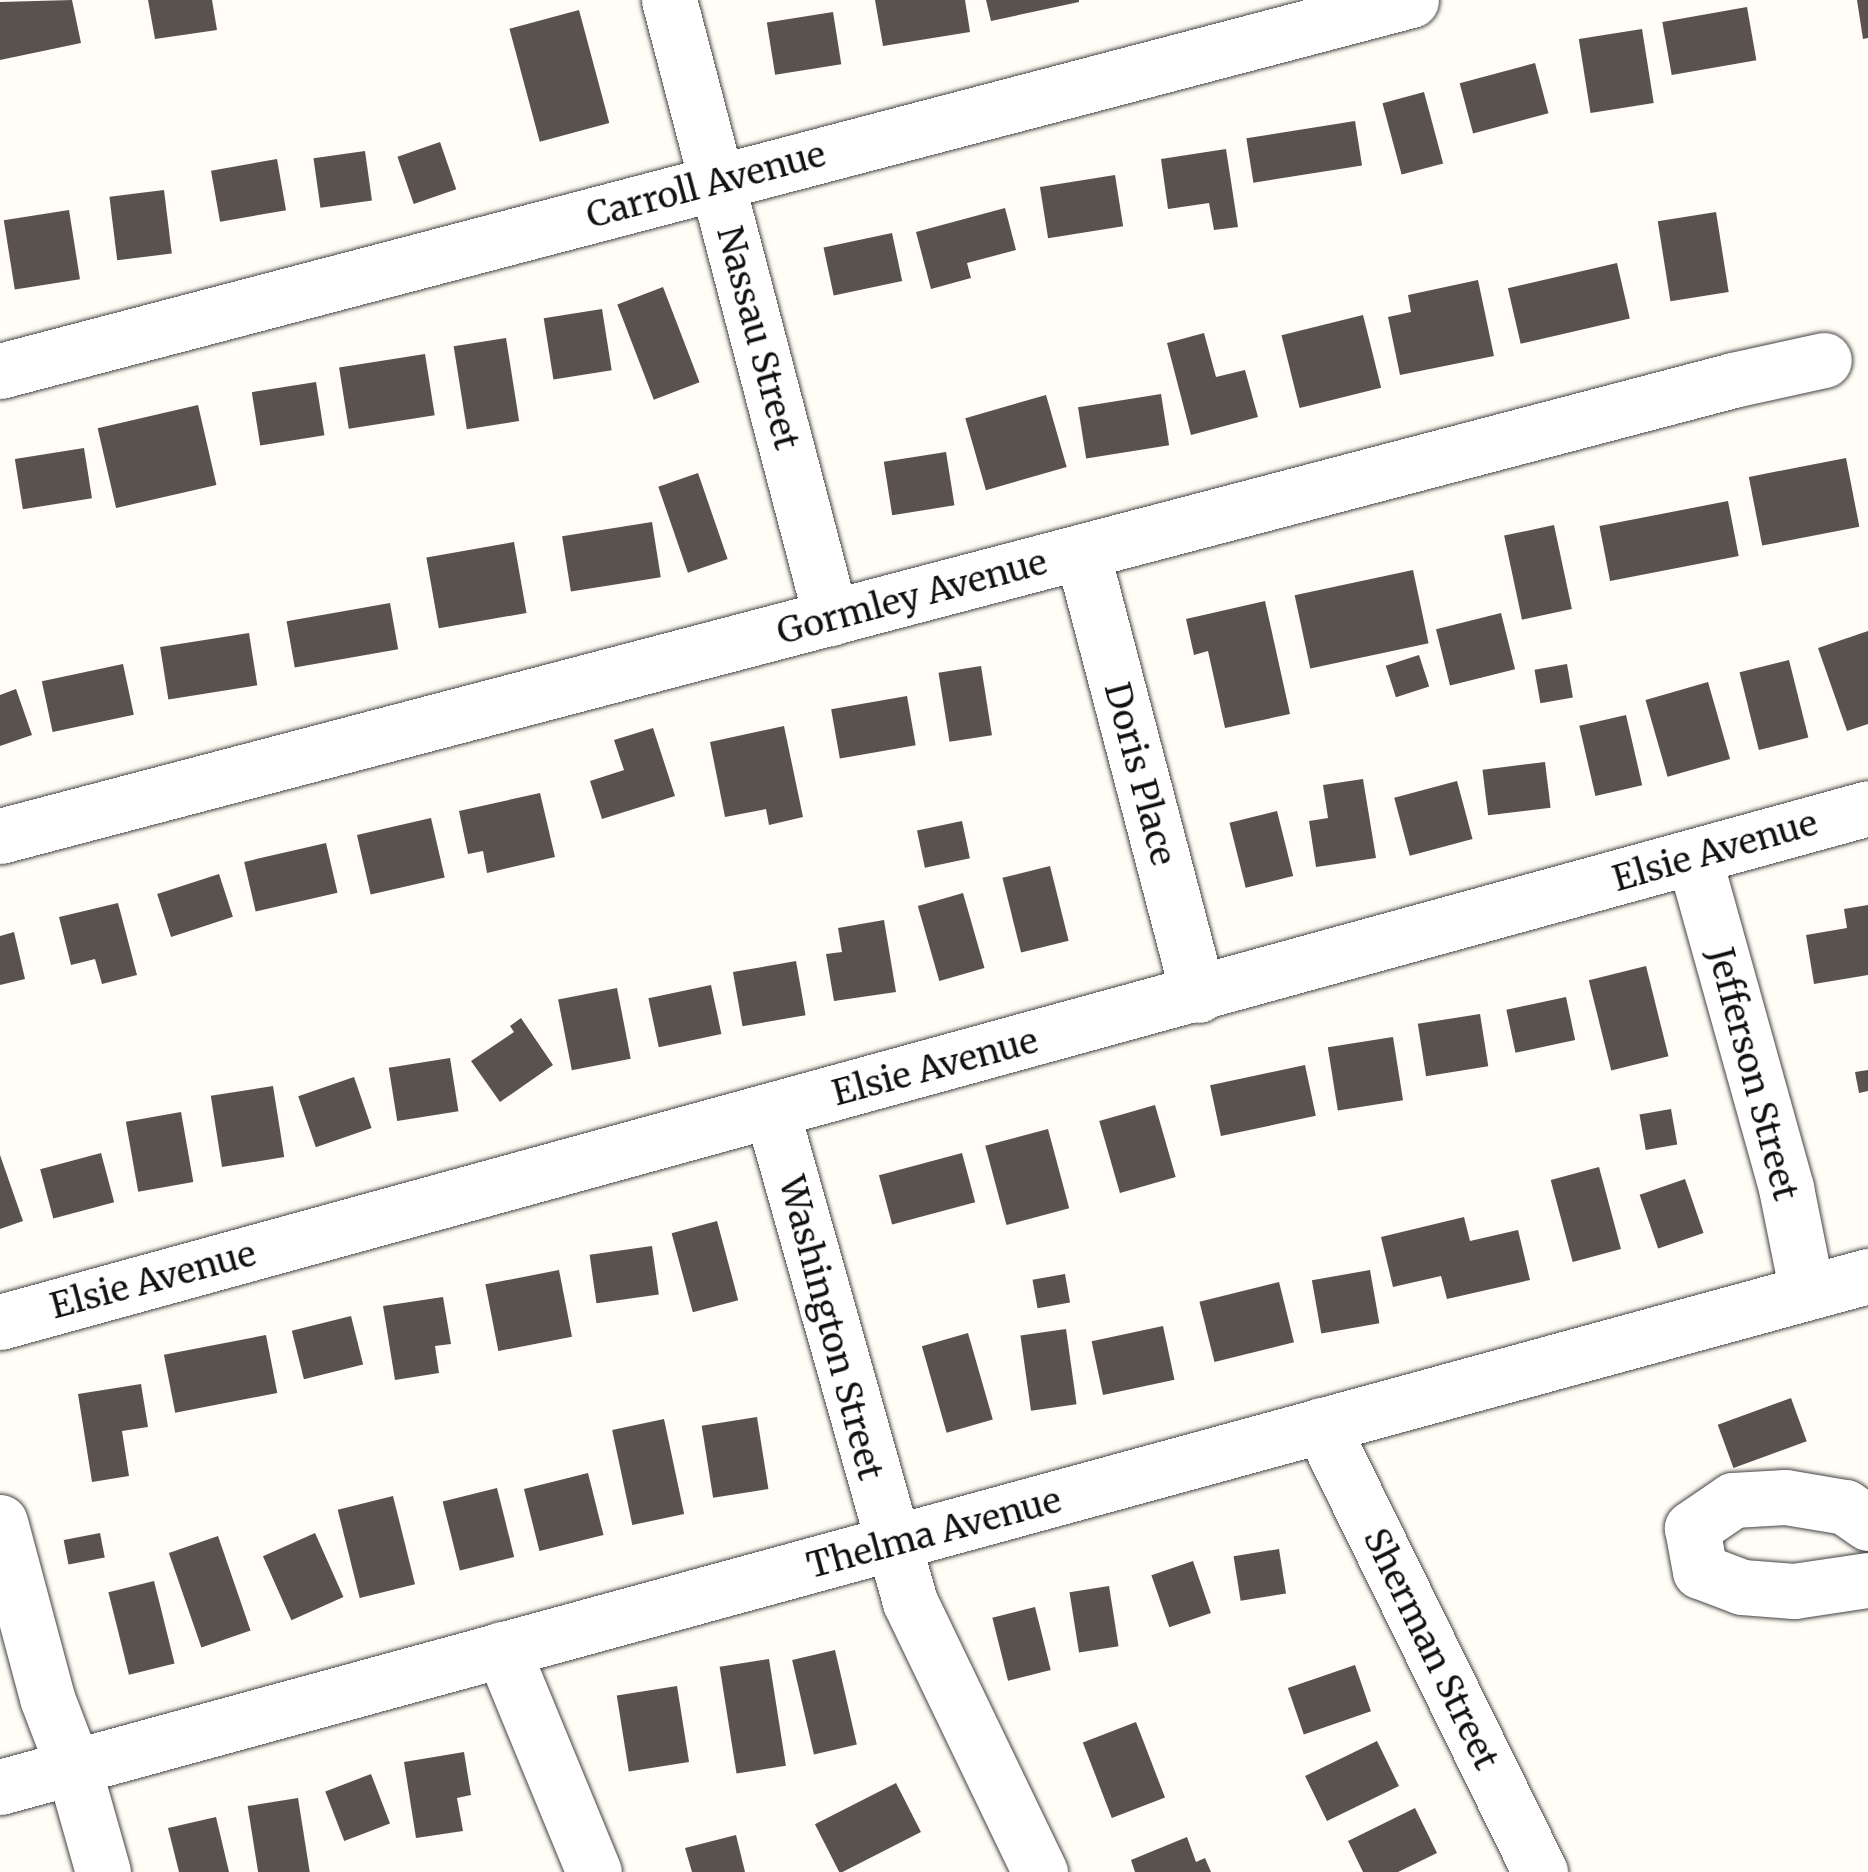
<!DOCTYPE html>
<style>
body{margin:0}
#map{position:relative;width:1868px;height:1872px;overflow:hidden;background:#fffdf5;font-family:Merriweather,serif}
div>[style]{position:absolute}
.building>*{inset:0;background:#5a524d;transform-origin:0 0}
.roads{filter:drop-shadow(0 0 2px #444) drop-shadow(0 0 2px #444)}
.minor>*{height:55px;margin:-27.5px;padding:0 27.5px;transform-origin:27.5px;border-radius:27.5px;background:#fff}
span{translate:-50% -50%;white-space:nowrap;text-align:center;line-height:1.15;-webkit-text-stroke:10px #fff;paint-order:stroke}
.street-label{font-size:35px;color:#111}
</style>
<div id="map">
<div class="building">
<div style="clip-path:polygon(72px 0,81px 43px,0 60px,0 2px)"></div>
<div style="clip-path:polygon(148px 0,212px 0,217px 30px,155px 39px)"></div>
<div style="clip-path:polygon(875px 0,965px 0,970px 32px,883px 46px)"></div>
<div style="clip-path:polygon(986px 0,1079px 0,1079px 2px,991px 21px)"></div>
<div style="clip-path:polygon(1857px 0,1868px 0,1868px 38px,1863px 39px)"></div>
<div style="left:1747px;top:7px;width:54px;height:86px;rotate:80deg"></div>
<div style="left:579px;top:10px;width:117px;height:72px;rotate:75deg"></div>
<div style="left:833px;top:12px;width:53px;height:67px;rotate:81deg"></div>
<div style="left:1642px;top:29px;width:75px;height:64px;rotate:81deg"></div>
<div style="left:1535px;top:63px;width:52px;height:78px;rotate:75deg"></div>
<div style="left:1424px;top:92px;width:74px;height:43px;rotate:75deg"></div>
<div style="left:1355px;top:121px;width:45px;height:110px;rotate:81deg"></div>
<div style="left:440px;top:142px;width:50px;height:45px;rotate:71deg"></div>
<div style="clip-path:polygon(1226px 149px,1238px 227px,1214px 230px,1209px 203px,1168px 209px,1161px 159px)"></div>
<div style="left:365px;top:151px;width:50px;height:52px;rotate:82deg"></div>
<div style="left:277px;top:159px;width:52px;height:67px;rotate:80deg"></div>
<div style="left:1115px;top:175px;width:52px;height:76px;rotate:81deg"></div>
<div style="left:164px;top:190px;width:64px;height:55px;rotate:83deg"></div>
<div style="clip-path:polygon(1005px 208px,1016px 250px,967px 263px,971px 278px,931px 289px,916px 232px)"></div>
<div style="left:69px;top:210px;width:70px;height:66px;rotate:81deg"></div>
<div style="left:1716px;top:212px;width:81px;height:59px;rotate:81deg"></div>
<div style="left:892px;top:233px;width:49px;height:70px;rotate:78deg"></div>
<div style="left:1617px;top:263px;width:57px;height:112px;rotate:77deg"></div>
<div style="clip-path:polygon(1478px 280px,1494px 356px,1400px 375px,1388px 317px,1411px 312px,1408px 295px)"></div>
<div style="left:663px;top:287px;width:102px;height:49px;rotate:69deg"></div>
<div style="left:602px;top:309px;width:62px;height:59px;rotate:81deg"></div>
<div style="left:1363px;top:315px;width:75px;height:84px;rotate:76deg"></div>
<div style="clip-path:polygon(1204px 333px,1216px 377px,1245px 370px,1258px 417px,1191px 435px,1167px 343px)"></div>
<div style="left:506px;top:338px;width:84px;height:53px;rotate:81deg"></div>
<div style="left:425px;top:354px;width:62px;height:87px;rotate:81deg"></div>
<div style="left:316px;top:382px;width:54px;height:65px;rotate:81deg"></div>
<div style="left:1161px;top:394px;width:52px;height:84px;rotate:81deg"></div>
<div style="left:1046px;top:395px;width:75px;height:84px;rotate:74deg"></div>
<div style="left:198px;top:405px;width:82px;height:103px;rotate:77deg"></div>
<div style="left:84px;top:448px;width:51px;height:70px;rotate:81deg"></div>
<div style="left:946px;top:452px;width:54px;height:63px;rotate:81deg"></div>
<div style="left:1846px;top:458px;width:70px;height:99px;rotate:79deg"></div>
<div style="left:698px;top:473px;width:91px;height:42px;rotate:71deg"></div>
<div style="left:1728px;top:501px;width:56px;height:131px;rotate:79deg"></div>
<div style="left:652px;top:522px;width:56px;height:91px;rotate:81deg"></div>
<div style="left:1554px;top:525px;width:86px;height:51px;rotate:78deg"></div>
<div style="left:514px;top:542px;width:72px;height:89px;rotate:80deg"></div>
<div style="left:1413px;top:570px;width:75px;height:121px;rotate:78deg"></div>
<div style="clip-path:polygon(1265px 601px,1290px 714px,1225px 728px,1208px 651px,1194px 655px,1186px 619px)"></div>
<div style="left:390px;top:603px;width:47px;height:105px;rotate:80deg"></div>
<div style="left:1501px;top:613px;width:58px;height:67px;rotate:76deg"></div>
<div style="clip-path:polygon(1868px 631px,1868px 724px,1847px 731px,1818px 648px)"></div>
<div style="left:249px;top:633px;width:53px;height:90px;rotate:81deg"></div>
<div style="left:1419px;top:655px;width:33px;height:35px;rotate:72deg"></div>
<div style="left:1789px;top:660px;width:80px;height:51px;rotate:76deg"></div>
<div style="left:123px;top:664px;width:52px;height:83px;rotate:78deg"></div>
<div style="left:1567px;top:664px;width:34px;height:33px;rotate:80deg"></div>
<div style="left:981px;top:666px;width:70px;height:43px;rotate:81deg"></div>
<div style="left:1708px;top:682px;width:80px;height:65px;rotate:74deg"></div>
<div style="clip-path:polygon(16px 689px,32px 735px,0 746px,0 695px)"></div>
<div style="left:907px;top:696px;width:50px;height:77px;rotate:80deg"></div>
<div style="left:1626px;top:715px;width:72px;height:48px;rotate:77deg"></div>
<div style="clip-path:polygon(784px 726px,803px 817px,769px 825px,766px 809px,725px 817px,710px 742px)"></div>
<div style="clip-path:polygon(653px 728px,675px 796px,602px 819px,590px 781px,624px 770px,614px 740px)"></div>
<div style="left:1545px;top:762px;width:46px;height:63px;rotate:83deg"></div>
<div style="clip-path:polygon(1363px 779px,1376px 858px,1316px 867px,1309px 821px,1328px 818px,1323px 785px)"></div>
<div style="left:1457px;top:781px;width:60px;height:65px;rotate:75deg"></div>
<div style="clip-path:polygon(540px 793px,555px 857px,487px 873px,483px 851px,468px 854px,459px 811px)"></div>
<div style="left:1277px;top:811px;width:67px;height:49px;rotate:76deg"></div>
<div style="left:431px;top:818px;width:61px;height:76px;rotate:77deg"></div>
<div style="left:962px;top:821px;width:38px;height:46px;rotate:78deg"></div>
<div style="left:326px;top:843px;width:51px;height:84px;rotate:77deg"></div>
<div style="left:1050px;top:866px;width:77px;height:49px;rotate:76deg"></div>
<div style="left:219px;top:874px;width:45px;height:65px;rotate:72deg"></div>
<div style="left:963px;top:893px;width:78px;height:47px;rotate:74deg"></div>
<div style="clip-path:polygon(118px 903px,137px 975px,102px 984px,95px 959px,71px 965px,59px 917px)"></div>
<div style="clip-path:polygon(1868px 905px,1868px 975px,1814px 984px,1806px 935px,1847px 928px,1844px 909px)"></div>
<div style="clip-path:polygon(884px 920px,896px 992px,834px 1001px,826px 954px,842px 952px,838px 928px)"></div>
<div style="clip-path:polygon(14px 932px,25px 979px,0 985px,0 936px)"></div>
<div style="left:796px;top:961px;width:55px;height:64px;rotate:80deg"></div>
<div style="left:1646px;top:966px;width:93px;height:59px;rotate:76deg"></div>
<div style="left:711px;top:985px;width:50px;height:64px;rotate:78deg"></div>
<div style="left:617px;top:988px;width:72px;height:60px;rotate:79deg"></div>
<div style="left:1566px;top:997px;width:44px;height:61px;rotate:78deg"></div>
<div style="left:1480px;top:1014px;width:53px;height:63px;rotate:81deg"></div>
<div style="clip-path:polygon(521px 1018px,553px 1065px,500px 1102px,471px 1061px,514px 1032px,510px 1026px)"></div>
<div style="left:1393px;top:1037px;width:64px;height:66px;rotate:81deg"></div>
<div style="left:450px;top:1058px;width:54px;height:62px;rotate:81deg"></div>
<div style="left:1305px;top:1065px;width:52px;height:97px;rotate:78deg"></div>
<div style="clip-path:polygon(1868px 1070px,1868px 1091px,1859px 1093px,1855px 1072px)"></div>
<div style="left:354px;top:1077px;width:54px;height:59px;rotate:71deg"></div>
<div style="left:273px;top:1086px;width:72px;height:63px;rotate:81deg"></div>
<div style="left:1155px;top:1105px;width:75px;height:58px;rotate:74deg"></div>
<div style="left:1671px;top:1109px;width:36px;height:32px;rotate:80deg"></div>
<div style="left:181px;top:1112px;width:71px;height:56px;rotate:80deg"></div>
<div style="left:1048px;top:1129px;width:82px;height:65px;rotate:75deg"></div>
<div style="left:101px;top:1153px;width:51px;height:63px;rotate:75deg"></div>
<div style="left:962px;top:1153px;width:51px;height:86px;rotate:75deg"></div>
<div style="clip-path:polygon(0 1155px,23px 1221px,0 1229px)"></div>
<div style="left:1599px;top:1167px;width:85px;height:50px;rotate:75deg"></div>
<div style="left:1685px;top:1179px;width:57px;height:48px;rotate:71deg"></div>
<div style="clip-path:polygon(1464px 1217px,1470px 1241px,1518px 1230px,1530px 1280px,1447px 1299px,1441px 1276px,1393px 1287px,1381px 1237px)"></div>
<div style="left:717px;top:1221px;width:82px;height:47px;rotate:75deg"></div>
<div style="left:652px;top:1246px;width:49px;height:63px;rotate:82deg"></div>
<div style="left:559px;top:1270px;width:68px;height:75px;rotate:79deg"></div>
<div style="left:1370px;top:1270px;width:54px;height:59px;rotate:80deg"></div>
<div style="left:1065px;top:1274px;width:29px;height:33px;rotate:80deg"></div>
<div style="left:1279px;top:1282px;width:62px;height:82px;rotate:76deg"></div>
<div style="clip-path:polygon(443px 1297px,451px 1344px,435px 1346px,439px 1373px,395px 1380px,383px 1306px)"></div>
<div style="left:351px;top:1316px;width:50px;height:61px;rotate:76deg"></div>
<div style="left:1163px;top:1326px;width:55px;height:73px;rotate:78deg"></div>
<div style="left:1066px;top:1329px;width:76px;height:46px;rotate:82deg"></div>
<div style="left:968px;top:1333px;width:90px;height:48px;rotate:74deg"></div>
<div style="left:266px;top:1335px;width:59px;height:104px;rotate:79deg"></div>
<div style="clip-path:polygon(141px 1384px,148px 1427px,122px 1431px,129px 1476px,92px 1482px,78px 1394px)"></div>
<div style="left:1791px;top:1398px;width:46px;height:78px;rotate:70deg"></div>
<div style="left:757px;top:1417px;width:73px;height:56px;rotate:81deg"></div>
<div style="left:664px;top:1419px;width:97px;height:53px;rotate:78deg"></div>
<div style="left:588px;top:1473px;width:64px;height:66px;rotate:76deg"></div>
<div style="left:497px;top:1488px;width:71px;height:56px;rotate:76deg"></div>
<div style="left:393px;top:1496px;width:91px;height:57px;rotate:76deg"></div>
<div style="left:100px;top:1533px;width:25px;height:37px;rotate:79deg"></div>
<div style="left:315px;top:1533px;width:70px;height:57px;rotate:66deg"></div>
<div style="left:218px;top:1536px;width:100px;height:52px;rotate:71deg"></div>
<div style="left:1279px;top:1549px;width:45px;height:46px;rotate:81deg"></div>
<div style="left:1193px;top:1561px;width:55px;height:44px;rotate:71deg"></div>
<div style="left:154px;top:1581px;width:85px;height:47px;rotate:76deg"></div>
<div style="left:1109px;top:1586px;width:61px;height:40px;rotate:81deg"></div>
<div style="left:1035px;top:1607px;width:65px;height:44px;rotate:76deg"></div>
<div style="left:835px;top:1650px;width:97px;height:44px;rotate:77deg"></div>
<div style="left:769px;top:1659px;width:108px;height:50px;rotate:81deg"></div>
<div style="left:1355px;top:1665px;width:49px;height:71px;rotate:71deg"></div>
<div style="left:677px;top:1686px;width:77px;height:61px;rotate:81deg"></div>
<div style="left:1136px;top:1722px;width:81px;height:57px;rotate:69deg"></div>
<div style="left:1377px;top:1741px;width:50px;height:80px;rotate:64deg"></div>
<div style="clip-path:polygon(464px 1752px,471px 1795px,457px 1798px,463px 1831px,416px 1838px,404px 1762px)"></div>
<div style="left:371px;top:1774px;width:53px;height:49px;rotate:69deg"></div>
<div style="left:896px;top:1783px;width:55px;height:91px;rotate:63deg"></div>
<div style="left:298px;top:1798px;width:75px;height:51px;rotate:81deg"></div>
<div style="clip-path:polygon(1415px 1808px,1437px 1853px,1398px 1872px,1363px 1872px,1348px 1841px)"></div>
<div style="clip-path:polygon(216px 1817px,229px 1872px,179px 1872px,168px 1828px)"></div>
<div style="clip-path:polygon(736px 1835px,745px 1872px,692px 1872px,685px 1848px)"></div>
<div style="clip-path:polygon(1187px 1837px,1196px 1862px,1205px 1858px,1211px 1872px,1135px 1872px,1131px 1860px)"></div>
</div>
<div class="roads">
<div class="minor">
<div style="left:669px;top:0;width:639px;rotate:75.31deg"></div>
<div style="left:0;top:371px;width:1459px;rotate:-14.73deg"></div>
<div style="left:1082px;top:552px;width:458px;rotate:75.3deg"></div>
<div style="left:0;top:836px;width:1792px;rotate:-14.74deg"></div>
<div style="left:1733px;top:380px;width:93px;rotate:-12.4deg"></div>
<div style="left:1694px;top:858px;width:343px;rotate:74.4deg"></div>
<div style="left:1786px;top:1188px;width:106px;rotate:78.6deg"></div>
<div style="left:772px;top:1112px;width:509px;rotate:74.27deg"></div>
<div style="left:910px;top:1602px;width:300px;rotate:64.3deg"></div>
<div style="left:0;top:1322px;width:1937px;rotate:-15.38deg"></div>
<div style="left:1321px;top:1425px;width:498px;rotate:63.9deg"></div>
<div style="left:0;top:1522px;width:182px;rotate:75deg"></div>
<div style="left:47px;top:1698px;width:73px;rotate:69.1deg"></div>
<div style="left:73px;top:1766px;width:110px;rotate:74.2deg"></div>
<div style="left:1868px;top:1523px;width:28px;rotate:-145deg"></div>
<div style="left:1845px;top:1507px;width:61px;rotate:-170.5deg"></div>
<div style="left:1785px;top:1497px;width:52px;rotate:176.7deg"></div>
<div style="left:1733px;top:1500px;width:50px;rotate:145.7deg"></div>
<div style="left:1692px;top:1528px;width:44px;rotate:79.5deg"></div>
<div style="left:1700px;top:1571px;width:45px;rotate:20.9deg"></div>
<div style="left:1742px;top:1587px;width:52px;rotate:4.4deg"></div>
<div style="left:1794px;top:1591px;width:75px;rotate:-8.5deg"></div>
<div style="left:502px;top:1649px;width:241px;rotate:67.6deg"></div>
<div style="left:0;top:1787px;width:1937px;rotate:-15.3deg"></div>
</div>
</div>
<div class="street-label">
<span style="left:706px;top:185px;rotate:-15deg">Carroll Avenue</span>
<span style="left:758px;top:338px;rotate:75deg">Nassau Street</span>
<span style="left:912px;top:597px;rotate:-15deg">Gormley Avenue</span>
<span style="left:1140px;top:774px;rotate:75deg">Doris Place</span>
<span style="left:1715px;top:851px;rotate:-16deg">Elsie Avenue</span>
<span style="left:935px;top:1067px;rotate:-15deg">Elsie Avenue</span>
<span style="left:1753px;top:1074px;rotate:75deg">Jefferson Street</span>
<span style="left:153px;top:1280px;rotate:-15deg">Elsie Avenue</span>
<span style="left:831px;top:1328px;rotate:75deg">Washington Street</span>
<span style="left:934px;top:1533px;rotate:-15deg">Thelma Avenue</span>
<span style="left:1431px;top:1649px;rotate:64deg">Sherman Street</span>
</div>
</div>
